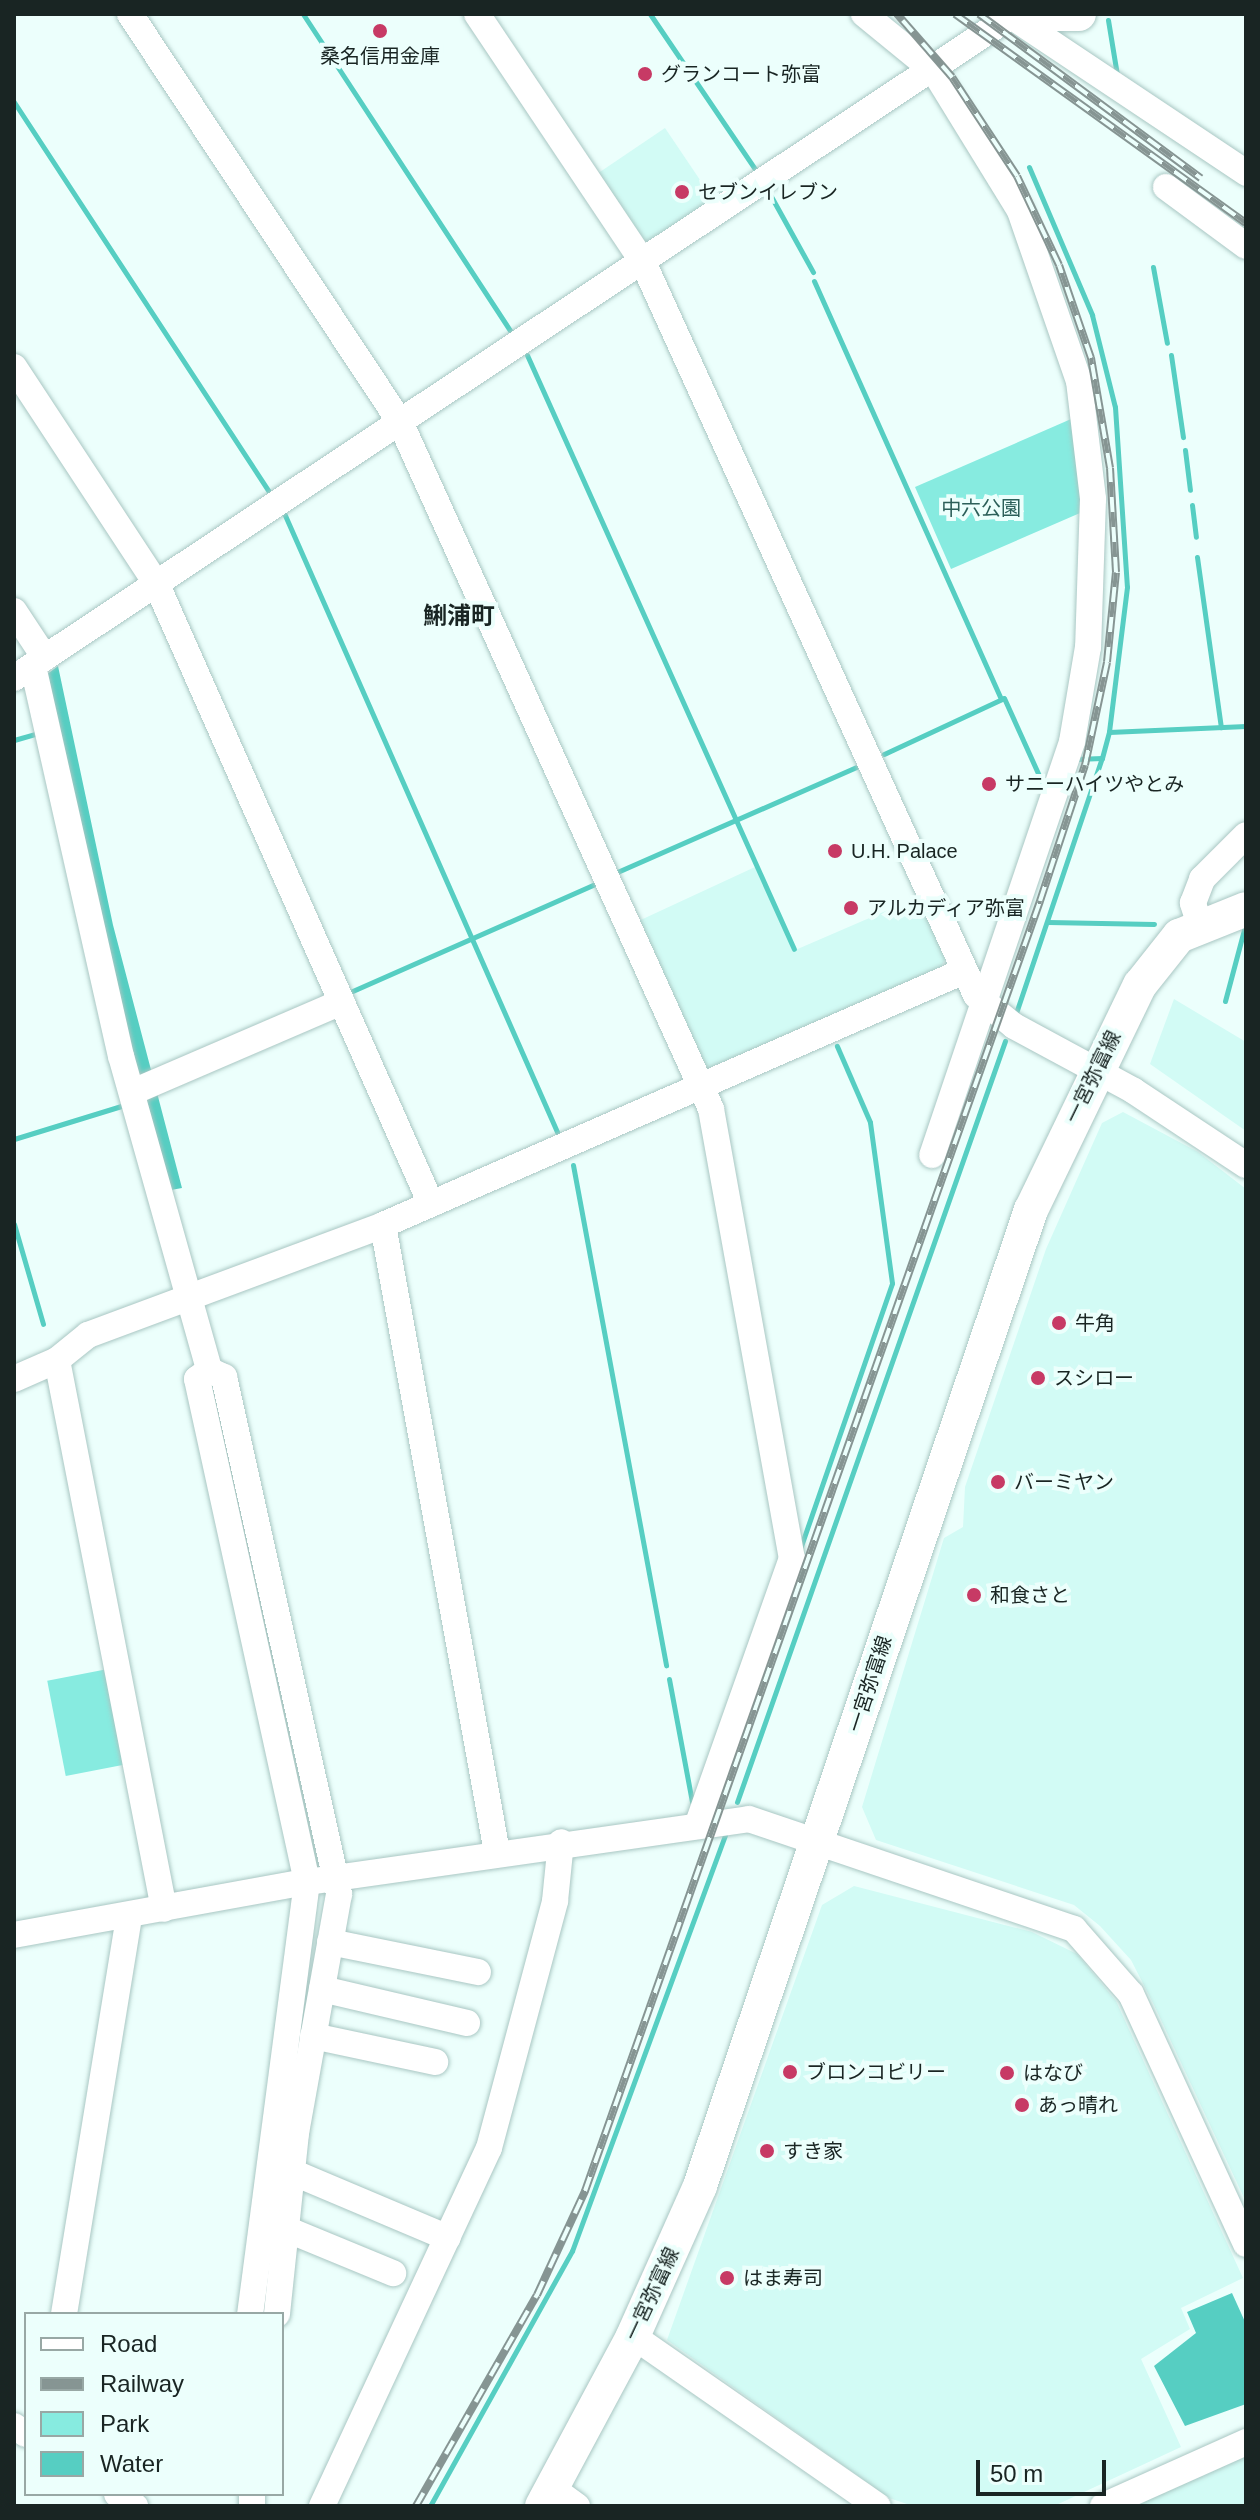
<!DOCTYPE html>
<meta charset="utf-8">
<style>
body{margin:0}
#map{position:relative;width:1260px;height:2520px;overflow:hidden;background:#ecfffc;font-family:Helvetica,"Noto Sans JP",sans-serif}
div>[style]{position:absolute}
.built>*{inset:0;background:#d2fbf5;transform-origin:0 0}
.green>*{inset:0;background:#87ebe0;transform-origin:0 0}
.water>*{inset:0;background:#56cec2}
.stream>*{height:5px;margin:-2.5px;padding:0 2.5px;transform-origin:2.5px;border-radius:2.5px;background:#56cec2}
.roads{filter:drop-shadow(0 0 2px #a9c7c3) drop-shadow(0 0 2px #a9c7c3)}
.minor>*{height:26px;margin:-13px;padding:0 13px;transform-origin:13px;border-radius:13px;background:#fff}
.major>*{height:34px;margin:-17px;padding:0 17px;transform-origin:17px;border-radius:17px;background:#fff}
.rail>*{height:8px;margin-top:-4px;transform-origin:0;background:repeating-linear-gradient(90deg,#ecfffc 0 15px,#869593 0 30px);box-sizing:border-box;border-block:2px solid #869593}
.dots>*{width:22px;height:22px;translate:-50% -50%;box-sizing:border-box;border:4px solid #ecfffc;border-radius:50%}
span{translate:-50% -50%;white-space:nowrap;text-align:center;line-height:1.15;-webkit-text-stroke:8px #ecfffc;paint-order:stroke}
.poi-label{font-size:20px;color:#192523}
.left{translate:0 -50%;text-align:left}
.park-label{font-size:20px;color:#2c5f59}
.street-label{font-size:20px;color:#192523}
.quarter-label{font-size:24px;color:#192523;font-weight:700}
.frame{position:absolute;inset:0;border:16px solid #192523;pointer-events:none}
.legend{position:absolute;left:24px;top:2312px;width:260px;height:184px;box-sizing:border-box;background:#ecfffc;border:2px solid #98a8a5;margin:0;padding:10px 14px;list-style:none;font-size:24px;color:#192523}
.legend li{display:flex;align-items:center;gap:16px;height:40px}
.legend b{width:40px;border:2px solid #98a8a5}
.scale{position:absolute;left:976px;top:2460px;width:130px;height:36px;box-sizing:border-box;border:4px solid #192523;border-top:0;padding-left:10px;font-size:24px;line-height:28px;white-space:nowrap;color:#192523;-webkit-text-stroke:6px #ecfffc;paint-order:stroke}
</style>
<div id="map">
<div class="built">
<div style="left:665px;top:128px;width:94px;height:83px;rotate:56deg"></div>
<div style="clip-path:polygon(755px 867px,793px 951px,918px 897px,945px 959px,940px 969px,705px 1073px,632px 924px)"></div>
<div style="clip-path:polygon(1174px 999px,1246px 1042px,1246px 1131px,1150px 1064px)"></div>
<div style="clip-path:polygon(1123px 1112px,1198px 1152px,1246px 1189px,1246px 2202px,1154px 2005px,1131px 1960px,1100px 1926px,1074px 1905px,876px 1840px,862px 1807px,944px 1538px,963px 1527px,965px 1487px,1046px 1249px,1102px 1123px)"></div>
<div style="clip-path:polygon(854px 1886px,1032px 1932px,1077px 1954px,1116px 2001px,1243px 2278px,1181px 2308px,1190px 2329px,1141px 2359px,1181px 2447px,1054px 2506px,913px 2506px,889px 2498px,667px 2340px,822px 1905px)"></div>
<div style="clip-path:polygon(1246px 2452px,1246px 2506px,1131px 2506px)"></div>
</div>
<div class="green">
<div style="clip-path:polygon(1078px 416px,1087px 510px,951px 569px,915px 487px)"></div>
<div style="left:113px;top:1668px;width:97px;height:67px;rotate:79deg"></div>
</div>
<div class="water">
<div style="clip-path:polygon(58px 666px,113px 925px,182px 1188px,171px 1190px,114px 992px,46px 675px)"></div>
<div style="clip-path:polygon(1232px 2293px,1246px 2324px,1246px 2404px,1185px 2426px,1154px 2366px,1196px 2333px,1187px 2312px)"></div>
</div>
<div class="stream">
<div style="left:303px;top:14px;width:384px;rotate:56.8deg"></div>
<div style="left:650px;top:14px;width:194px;rotate:55.9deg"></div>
<div style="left:1108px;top:20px;width:56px;rotate:80.7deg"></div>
<div style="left:14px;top:102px;width:471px;rotate:56.8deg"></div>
<div style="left:1029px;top:167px;width:161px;rotate:66.9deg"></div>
<div style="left:1092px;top:315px;width:95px;rotate:76deg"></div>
<div style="left:1115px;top:407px;width:180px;rotate:86.2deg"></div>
<div style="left:1127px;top:587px;width:146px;rotate:97.1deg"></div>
<div style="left:767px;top:189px;width:95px;rotate:61deg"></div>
<div style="left:1153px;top:267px;width:77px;rotate:79.6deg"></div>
<div style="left:814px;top:281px;width:458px;rotate:65.9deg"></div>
<div style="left:527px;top:355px;width:651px;rotate:65.8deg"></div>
<div style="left:1171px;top:355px;width:83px;rotate:81.7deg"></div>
<div style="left:1185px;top:450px;width:40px;rotate:82.9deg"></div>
<div style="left:1192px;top:505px;width:32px;rotate:83deg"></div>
<div style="left:284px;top:513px;width:679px;rotate:66.19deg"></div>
<div style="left:1197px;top:557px;width:172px;rotate:82deg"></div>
<div style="left:14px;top:740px;width:26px;rotate:-16deg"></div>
<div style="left:884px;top:754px;width:132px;rotate:-25deg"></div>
<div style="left:1004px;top:698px;width:102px;rotate:65.7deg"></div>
<div style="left:1076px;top:759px;width:26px;rotate:-2deg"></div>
<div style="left:1102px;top:758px;width:27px;rotate:-75deg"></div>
<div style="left:1109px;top:732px;width:137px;rotate:-2.5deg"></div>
<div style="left:615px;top:873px;width:263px;rotate:-23.7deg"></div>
<div style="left:1048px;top:922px;width:106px;rotate:1.1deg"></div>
<div style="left:348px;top:993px;width:270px;rotate:-23.8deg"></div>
<div style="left:1225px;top:1001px;width:78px;rotate:-75.1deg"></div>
<div style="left:1016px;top:1013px;width:269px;rotate:-71.4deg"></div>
<div style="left:14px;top:1139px;width:119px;rotate:-17.1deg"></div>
<div style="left:573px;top:1165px;width:509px;rotate:79.46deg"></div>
<div style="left:14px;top:1224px;width:104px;rotate:73.8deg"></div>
<div style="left:800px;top:1549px;width:281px;rotate:-70.9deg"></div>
<div style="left:892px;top:1283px;width:162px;rotate:-97.8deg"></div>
<div style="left:870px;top:1122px;width:83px;rotate:-113.5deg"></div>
<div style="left:669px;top:1679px;width:125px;rotate:79.4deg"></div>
<div style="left:737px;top:1802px;width:807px;rotate:-70.6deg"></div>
<div style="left:430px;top:2506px;width:292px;rotate:-60.9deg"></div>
<div style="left:572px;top:2251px;width:443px;rotate:-69.8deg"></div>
</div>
<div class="roads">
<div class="minor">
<div style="left:130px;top:14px;width:491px;rotate:56.5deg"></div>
<div style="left:401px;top:424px;width:752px;rotate:65.65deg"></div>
<div style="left:711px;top:1109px;width:456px;rotate:79.8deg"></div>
<div style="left:792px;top:1558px;width:281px;rotate:109.5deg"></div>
<div style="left:477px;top:14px;width:298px;rotate:56.2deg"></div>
<div style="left:643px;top:262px;width:805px;rotate:65.57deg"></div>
<div style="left:976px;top:995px;width:49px;rotate:39.2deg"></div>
<div style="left:1014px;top:1026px;width:136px;rotate:28.4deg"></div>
<div style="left:1134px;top:1091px;width:134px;rotate:33.5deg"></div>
<div style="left:864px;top:14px;width:90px;rotate:39.2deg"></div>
<div style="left:934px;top:71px;width:164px;rotate:58.4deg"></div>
<div style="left:1020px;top:211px;width:180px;rotate:70.9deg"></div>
<div style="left:1079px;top:381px;width:119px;rotate:83.2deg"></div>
<div style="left:1093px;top:499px;width:148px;rotate:91.9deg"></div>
<div style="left:1088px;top:647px;width:96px;rotate:99.6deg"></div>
<div style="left:1072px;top:742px;width:436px;rotate:108.7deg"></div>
<div style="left:1166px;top:187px;width:99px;rotate:36.4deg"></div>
<div style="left:14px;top:367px;width:261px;rotate:56.7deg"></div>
<div style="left:157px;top:585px;width:677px;rotate:66.12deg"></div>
<div style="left:14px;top:611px;width:56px;rotate:56.6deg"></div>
<div style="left:33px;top:666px;width:400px;rotate:77.3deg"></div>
<div style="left:121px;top:1056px;width:326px;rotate:74.3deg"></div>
<div style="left:209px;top:1370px;width:15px;rotate:143deg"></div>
<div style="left:197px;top:1379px;width:515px;rotate:77.66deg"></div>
<div style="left:307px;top:1882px;width:436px;rotate:97.5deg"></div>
<div style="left:14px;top:678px;width:1197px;rotate:-33.58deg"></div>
<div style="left:1011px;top:16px;width:283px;rotate:33.7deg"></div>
<div style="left:1199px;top:922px;width:20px;rotate:-108deg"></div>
<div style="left:1193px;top:903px;width:26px;rotate:-69deg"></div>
<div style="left:1202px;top:879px;width:62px;rotate:-45deg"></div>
<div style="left:135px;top:1091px;width:225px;rotate:-23.3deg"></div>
<div style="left:383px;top:1225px;width:637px;rotate:79.7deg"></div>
<div style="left:57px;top:1360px;width:559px;rotate:78.97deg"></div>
<div style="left:209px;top:1370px;width:17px;rotate:25deg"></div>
<div style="left:224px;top:1377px;width:530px;rotate:77.46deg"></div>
<div style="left:339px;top:1894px;width:243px;rotate:100.2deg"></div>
<div style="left:296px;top:2133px;width:182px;rotate:96deg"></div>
<div style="left:14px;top:1379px;width:47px;rotate:-23.8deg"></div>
<div style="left:57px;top:1360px;width:40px;rotate:-39deg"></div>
<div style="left:88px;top:1335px;width:315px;rotate:-20.4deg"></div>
<div style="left:383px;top:1225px;width:634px;rotate:-23.61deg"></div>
<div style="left:14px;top:1935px;width:298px;rotate:-10.3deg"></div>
<div style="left:307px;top:1882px;width:446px;rotate:-8.1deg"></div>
<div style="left:749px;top:1819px;width:343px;rotate:18.7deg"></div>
<div style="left:1074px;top:1929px;width:86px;rotate:48.8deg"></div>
<div style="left:1131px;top:1994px;width:275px;rotate:65.3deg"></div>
<div style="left:330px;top:1942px;width:151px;rotate:11.5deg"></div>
<div style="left:322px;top:1989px;width:149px;rotate:13.2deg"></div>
<div style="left:313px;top:2036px;width:125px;rotate:12deg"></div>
<div style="left:292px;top:2172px;width:169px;rotate:22.9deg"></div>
<div style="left:286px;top:2229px;width:116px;rotate:22.4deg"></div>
<div style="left:64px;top:2314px;width:404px;rotate:-80.7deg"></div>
<div style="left:633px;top:2336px;width:298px;rotate:34.8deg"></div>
<div style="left:14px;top:2426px;width:14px;rotate:34deg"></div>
<div style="left:552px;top:2488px;width:31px;rotate:36deg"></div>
<div style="left:117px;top:2494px;width:22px;rotate:34deg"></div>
<div style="left:252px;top:2494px;width:12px;rotate:90deg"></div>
<div style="left:322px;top:2506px;width:395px;rotate:-65deg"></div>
<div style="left:489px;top:2148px;width:256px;rotate:-75deg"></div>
<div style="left:555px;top:1901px;width:59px;rotate:-84.2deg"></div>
<div style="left:1103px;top:2506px;width:157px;rotate:-24.1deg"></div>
</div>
<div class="major">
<div style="left:1008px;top:14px;width:71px"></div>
<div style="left:542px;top:2506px;width:193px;rotate:-61.8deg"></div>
<div style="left:633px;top:2336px;width:164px;rotate:-65.9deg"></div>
<div style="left:700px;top:2186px;width:1031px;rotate:-71.27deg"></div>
<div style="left:1031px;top:1210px;width:250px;rotate:-64.2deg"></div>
<div style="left:1140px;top:985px;width:63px;rotate:-51.5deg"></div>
<div style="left:1179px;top:936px;width:72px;rotate:-21.9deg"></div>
</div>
</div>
<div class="rail">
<div style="left:955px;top:14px;width:358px;rotate:35.7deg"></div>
<div style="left:979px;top:14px;width:276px;rotate:36.5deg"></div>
<div style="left:416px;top:2506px;width:243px;rotate:-60.2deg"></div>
<div style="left:537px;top:2295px;width:115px;rotate:-65.2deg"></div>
<div style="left:585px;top:2191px;width:1368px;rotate:-70.57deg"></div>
<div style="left:1040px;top:901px;width:143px;rotate:-71.7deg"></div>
<div style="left:1085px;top:765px;width:105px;rotate:-77.9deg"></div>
<div style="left:1107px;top:662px;width:90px;rotate:-84.3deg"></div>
<div style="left:1116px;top:572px;width:104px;rotate:-93.3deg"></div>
<div style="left:1110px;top:468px;width:112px;rotate:-99.8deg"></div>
<div style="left:1091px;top:358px;width:98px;rotate:-109deg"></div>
<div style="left:1059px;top:265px;width:98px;rotate:-115.3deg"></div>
<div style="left:1017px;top:176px;width:118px;rotate:-123.3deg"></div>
<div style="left:952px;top:77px;width:84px;rotate:-131.1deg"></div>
</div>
<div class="dots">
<div style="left:380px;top:31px;background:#c73a65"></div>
<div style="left:645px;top:74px;background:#c73a65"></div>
<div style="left:682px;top:192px;background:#c73a65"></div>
<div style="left:989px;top:784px;background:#c73a65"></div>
<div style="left:835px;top:851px;background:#c73a65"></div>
<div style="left:851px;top:908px;background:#c73a65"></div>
<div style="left:1059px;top:1323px;background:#c73a65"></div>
<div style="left:1038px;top:1378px;background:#c73a65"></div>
<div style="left:998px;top:1482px;background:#c73a65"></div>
<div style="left:974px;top:1595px;background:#c73a65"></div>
<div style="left:790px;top:2072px;background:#c73a65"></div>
<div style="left:1007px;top:2073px;background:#c73a65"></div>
<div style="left:1022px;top:2105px;background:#c73a65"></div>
<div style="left:767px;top:2151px;background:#c73a65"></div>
<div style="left:727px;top:2278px;background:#c73a65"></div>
</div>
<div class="poi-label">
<span style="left:380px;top:56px">桑名信用金庫</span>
<span class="left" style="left:661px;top:74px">グランコート弥富</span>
<span class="left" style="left:698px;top:192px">セブンイレブン</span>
<span class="left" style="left:1005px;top:784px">サニーハイツやとみ</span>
<span class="left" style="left:851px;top:851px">U.H. Palace</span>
<span class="left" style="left:867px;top:908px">アルカディア弥富</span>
<span class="left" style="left:1075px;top:1323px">牛角</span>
<span class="left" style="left:1054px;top:1378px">スシロー</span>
<span class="left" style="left:1014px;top:1482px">バーミヤン</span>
<span class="left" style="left:990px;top:1595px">和食さと</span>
<span class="left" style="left:806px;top:2072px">ブロンコビリー</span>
<span class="left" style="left:1023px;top:2073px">はなび</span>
<span class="left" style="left:1038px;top:2105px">あっ晴れ</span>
<span class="left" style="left:783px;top:2151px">すき家</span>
<span class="left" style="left:743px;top:2278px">はま寿司</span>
</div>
<div class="park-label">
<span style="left:981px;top:508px">中六公園</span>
</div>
<div class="street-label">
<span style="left:1093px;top:1077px;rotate:-64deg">一宮弥富線</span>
<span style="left:870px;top:1684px;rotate:-72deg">一宮弥富線</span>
<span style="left:652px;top:2294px;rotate:-65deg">一宮弥富線</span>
</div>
<div class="quarter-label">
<span style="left:459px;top:616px">鯏浦町</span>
</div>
<div class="frame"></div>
<ul class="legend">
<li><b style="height:10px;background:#fff"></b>Road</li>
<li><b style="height:10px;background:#869593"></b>Railway</li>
<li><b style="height:22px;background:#87ebe0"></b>Park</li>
<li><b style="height:22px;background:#56cec2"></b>Water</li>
</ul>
<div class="scale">50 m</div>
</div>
